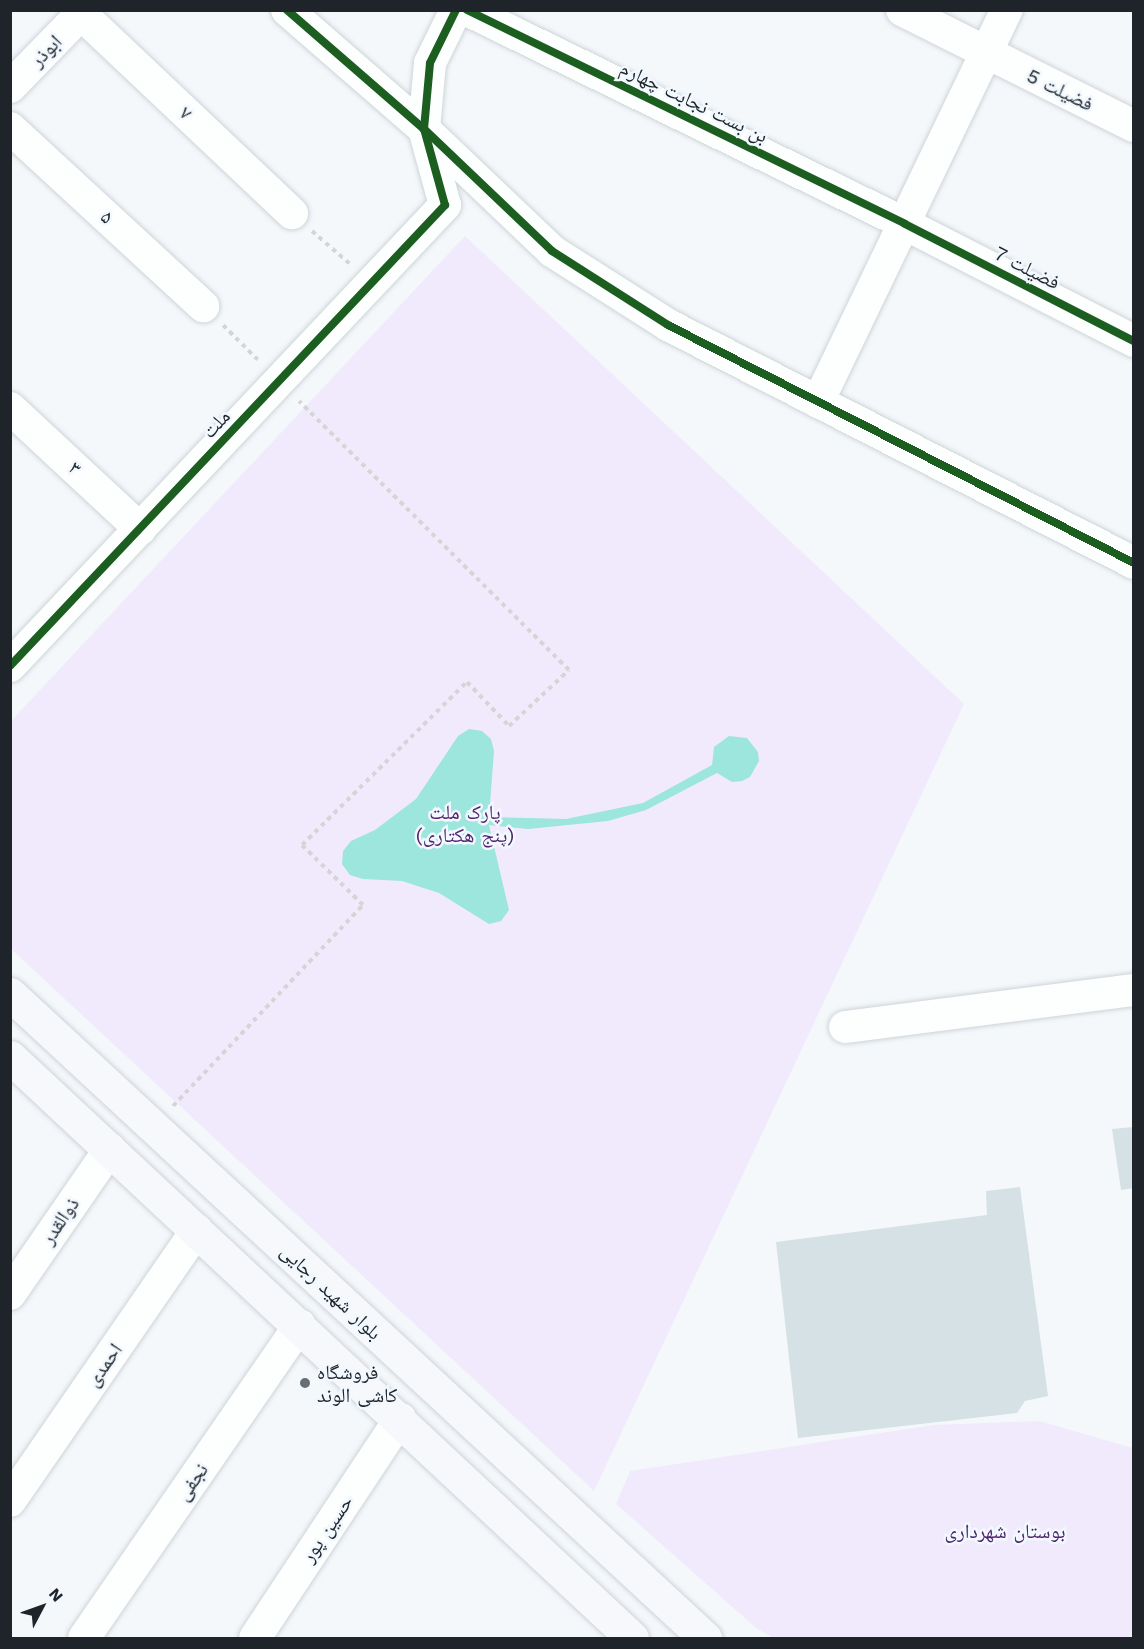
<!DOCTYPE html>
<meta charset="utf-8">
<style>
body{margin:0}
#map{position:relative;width:1144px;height:1649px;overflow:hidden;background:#f4f8fb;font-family:"Work Sans","Noto Naskh Arabic",sans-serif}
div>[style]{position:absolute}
.green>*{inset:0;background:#f1eafc}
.water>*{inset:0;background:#9ce6dd}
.building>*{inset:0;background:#d5e1e5}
.path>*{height:4px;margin-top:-2px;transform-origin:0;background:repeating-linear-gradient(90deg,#d4d5d6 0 4.5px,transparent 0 9px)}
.roads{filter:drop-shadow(0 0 2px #ced4d8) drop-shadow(0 0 2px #ced4d8)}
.minor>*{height:32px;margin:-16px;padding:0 16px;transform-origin:16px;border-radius:16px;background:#fdfefe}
.secondary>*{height:33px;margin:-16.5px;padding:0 16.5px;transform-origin:16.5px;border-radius:16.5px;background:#f7f8fb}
.cycleway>*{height:8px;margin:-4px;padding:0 4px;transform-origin:4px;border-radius:4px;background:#1b5e20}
.dots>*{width:16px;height:16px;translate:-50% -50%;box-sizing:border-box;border:3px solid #f1f8fe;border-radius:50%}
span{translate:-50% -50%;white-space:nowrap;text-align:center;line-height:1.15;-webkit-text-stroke:5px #f1f8fe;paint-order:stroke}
.street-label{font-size:20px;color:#1e242a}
.park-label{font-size:20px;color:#51226f}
.poi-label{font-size:20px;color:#1e242a}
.left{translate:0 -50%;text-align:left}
.frame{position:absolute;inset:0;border:12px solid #1e242a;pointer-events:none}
.north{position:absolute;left:12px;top:1577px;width:60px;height:60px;-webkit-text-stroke:4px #f1f8fe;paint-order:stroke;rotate:49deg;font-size:16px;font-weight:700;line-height:24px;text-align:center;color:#1e242a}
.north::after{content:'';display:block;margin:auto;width:21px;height:27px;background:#1e242a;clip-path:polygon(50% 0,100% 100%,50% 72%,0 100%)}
</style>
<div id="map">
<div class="green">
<div style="clip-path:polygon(465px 236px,964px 704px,594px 1491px,11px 949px,10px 722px)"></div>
<div style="clip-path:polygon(1039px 1421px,1133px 1448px,1133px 1638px,773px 1638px,756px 1628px,616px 1504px,630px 1471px,933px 1425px)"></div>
</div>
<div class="water">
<div style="clip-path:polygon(469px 729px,482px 731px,491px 739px,494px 751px,489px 817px,566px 819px,643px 803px,712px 765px,714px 747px,729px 736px,747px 738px,758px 752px,759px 761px,750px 777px,742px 781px,732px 782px,717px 773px,646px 810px,608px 821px,528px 829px,489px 825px,509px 910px,501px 921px,489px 924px,439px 893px,402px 881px,363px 879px,350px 875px,342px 864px,343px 851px,351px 841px,375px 830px,416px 799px,458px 736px)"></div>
</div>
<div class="building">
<div style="clip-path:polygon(1134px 1127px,1134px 1188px,1121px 1190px,1112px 1129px)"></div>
<div style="clip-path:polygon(1020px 1187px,1048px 1396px,1025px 1401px,1017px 1413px,798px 1438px,776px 1242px,987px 1215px,986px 1191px)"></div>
</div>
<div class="path">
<div style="left:312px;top:231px;width:50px;rotate:41deg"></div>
<div style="left:223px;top:325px;width:49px;rotate:45deg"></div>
<div style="left:173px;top:1106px;width:277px;rotate:-46.6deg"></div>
<div style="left:363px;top:905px;width:86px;rotate:-135.5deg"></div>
<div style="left:302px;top:845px;width:232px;rotate:-44.7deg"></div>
<div style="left:467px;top:682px;width:61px;rotate:46.3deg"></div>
<div style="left:509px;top:726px;width:82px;rotate:-43deg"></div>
<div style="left:569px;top:670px;width:381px;rotate:-135.1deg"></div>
</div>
<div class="roads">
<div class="minor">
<div style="left:77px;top:10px;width:296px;rotate:43.4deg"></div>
<div style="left:287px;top:10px;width:181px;rotate:41deg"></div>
<div style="left:424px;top:129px;width:177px;rotate:43.6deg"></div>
<div style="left:552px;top:251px;width:138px;rotate:32.5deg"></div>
<div style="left:668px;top:325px;width:523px;rotate:27.05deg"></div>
<div style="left:467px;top:10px;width:487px;rotate:26deg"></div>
<div style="left:905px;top:224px;width:257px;rotate:27.1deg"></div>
<div style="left:902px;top:10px;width:259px;rotate:26.6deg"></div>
<div style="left:10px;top:87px;width:102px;rotate:-45.8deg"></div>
<div style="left:10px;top:128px;width:263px;rotate:42.7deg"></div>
<div style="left:818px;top:402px;width:435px;rotate:-64.3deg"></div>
<div style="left:10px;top:408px;width:178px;rotate:42.9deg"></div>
<div style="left:10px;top:666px;width:634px;rotate:-46.66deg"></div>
<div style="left:445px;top:205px;width:79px;rotate:-105.4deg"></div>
<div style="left:424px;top:129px;width:66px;rotate:-84.8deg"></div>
<div style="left:430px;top:63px;width:59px;rotate:-63.9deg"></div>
<div style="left:845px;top:1027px;width:291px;rotate:-7.3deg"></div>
<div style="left:10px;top:1294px;width:176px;rotate:-55.4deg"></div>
<div style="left:10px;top:1501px;width:329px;rotate:-55.4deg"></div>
<div style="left:84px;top:1638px;width:380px;rotate:-55.4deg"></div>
<div style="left:255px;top:1638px;width:263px;rotate:-56.5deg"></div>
</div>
<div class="secondary">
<div style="left:10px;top:994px;width:948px;rotate:42.82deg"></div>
<div style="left:10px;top:1057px;width:851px;rotate:43.05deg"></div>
</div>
</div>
<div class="cycleway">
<div style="left:287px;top:10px;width:181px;rotate:41deg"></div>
<div style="left:424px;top:129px;width:177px;rotate:43.6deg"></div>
<div style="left:552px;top:251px;width:138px;rotate:32.5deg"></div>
<div style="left:668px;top:325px;width:523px;rotate:27.05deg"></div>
<div style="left:467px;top:10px;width:487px;rotate:26deg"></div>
<div style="left:905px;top:224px;width:257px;rotate:27.1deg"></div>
<div style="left:10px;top:666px;width:634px;rotate:-46.66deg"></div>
<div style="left:445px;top:205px;width:79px;rotate:-105.4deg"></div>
<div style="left:424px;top:129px;width:66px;rotate:-84.8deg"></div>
<div style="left:430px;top:63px;width:59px;rotate:-63.9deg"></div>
</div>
<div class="dots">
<div style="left:305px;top:1383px;background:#696e73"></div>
</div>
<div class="street-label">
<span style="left:46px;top:51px;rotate:-46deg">ابوذر</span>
<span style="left:1060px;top:90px;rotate:26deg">فضیلت 5</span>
<span style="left:694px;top:102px;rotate:26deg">بن بست نجابت چهارم</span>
<span style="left:186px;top:113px;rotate:43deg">۷</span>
<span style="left:107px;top:217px;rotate:43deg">۵</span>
<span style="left:1027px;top:268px;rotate:27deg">فضیلت 7</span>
<span style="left:216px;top:424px;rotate:-47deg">ملت</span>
<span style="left:75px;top:468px;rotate:43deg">۳</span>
<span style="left:60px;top:1221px;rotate:-56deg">ذوالقدر</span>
<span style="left:331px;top:1292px;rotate:43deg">بلوار شهید رجایی</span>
<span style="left:104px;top:1365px;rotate:-55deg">احمدی</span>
<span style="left:192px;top:1482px;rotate:-55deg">نجفی</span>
<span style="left:327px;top:1529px;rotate:-56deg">حسین پور</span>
</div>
<div class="park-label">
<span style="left:465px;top:824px">پارک ملت<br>(پنج هکتاری)</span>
<span style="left:1005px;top:1531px">بوستان شهرداری</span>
</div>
<div class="poi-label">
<span class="left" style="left:317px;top:1384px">فروشگاه<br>کاشی الوند</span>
</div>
<div class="frame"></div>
<div class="north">N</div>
</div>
